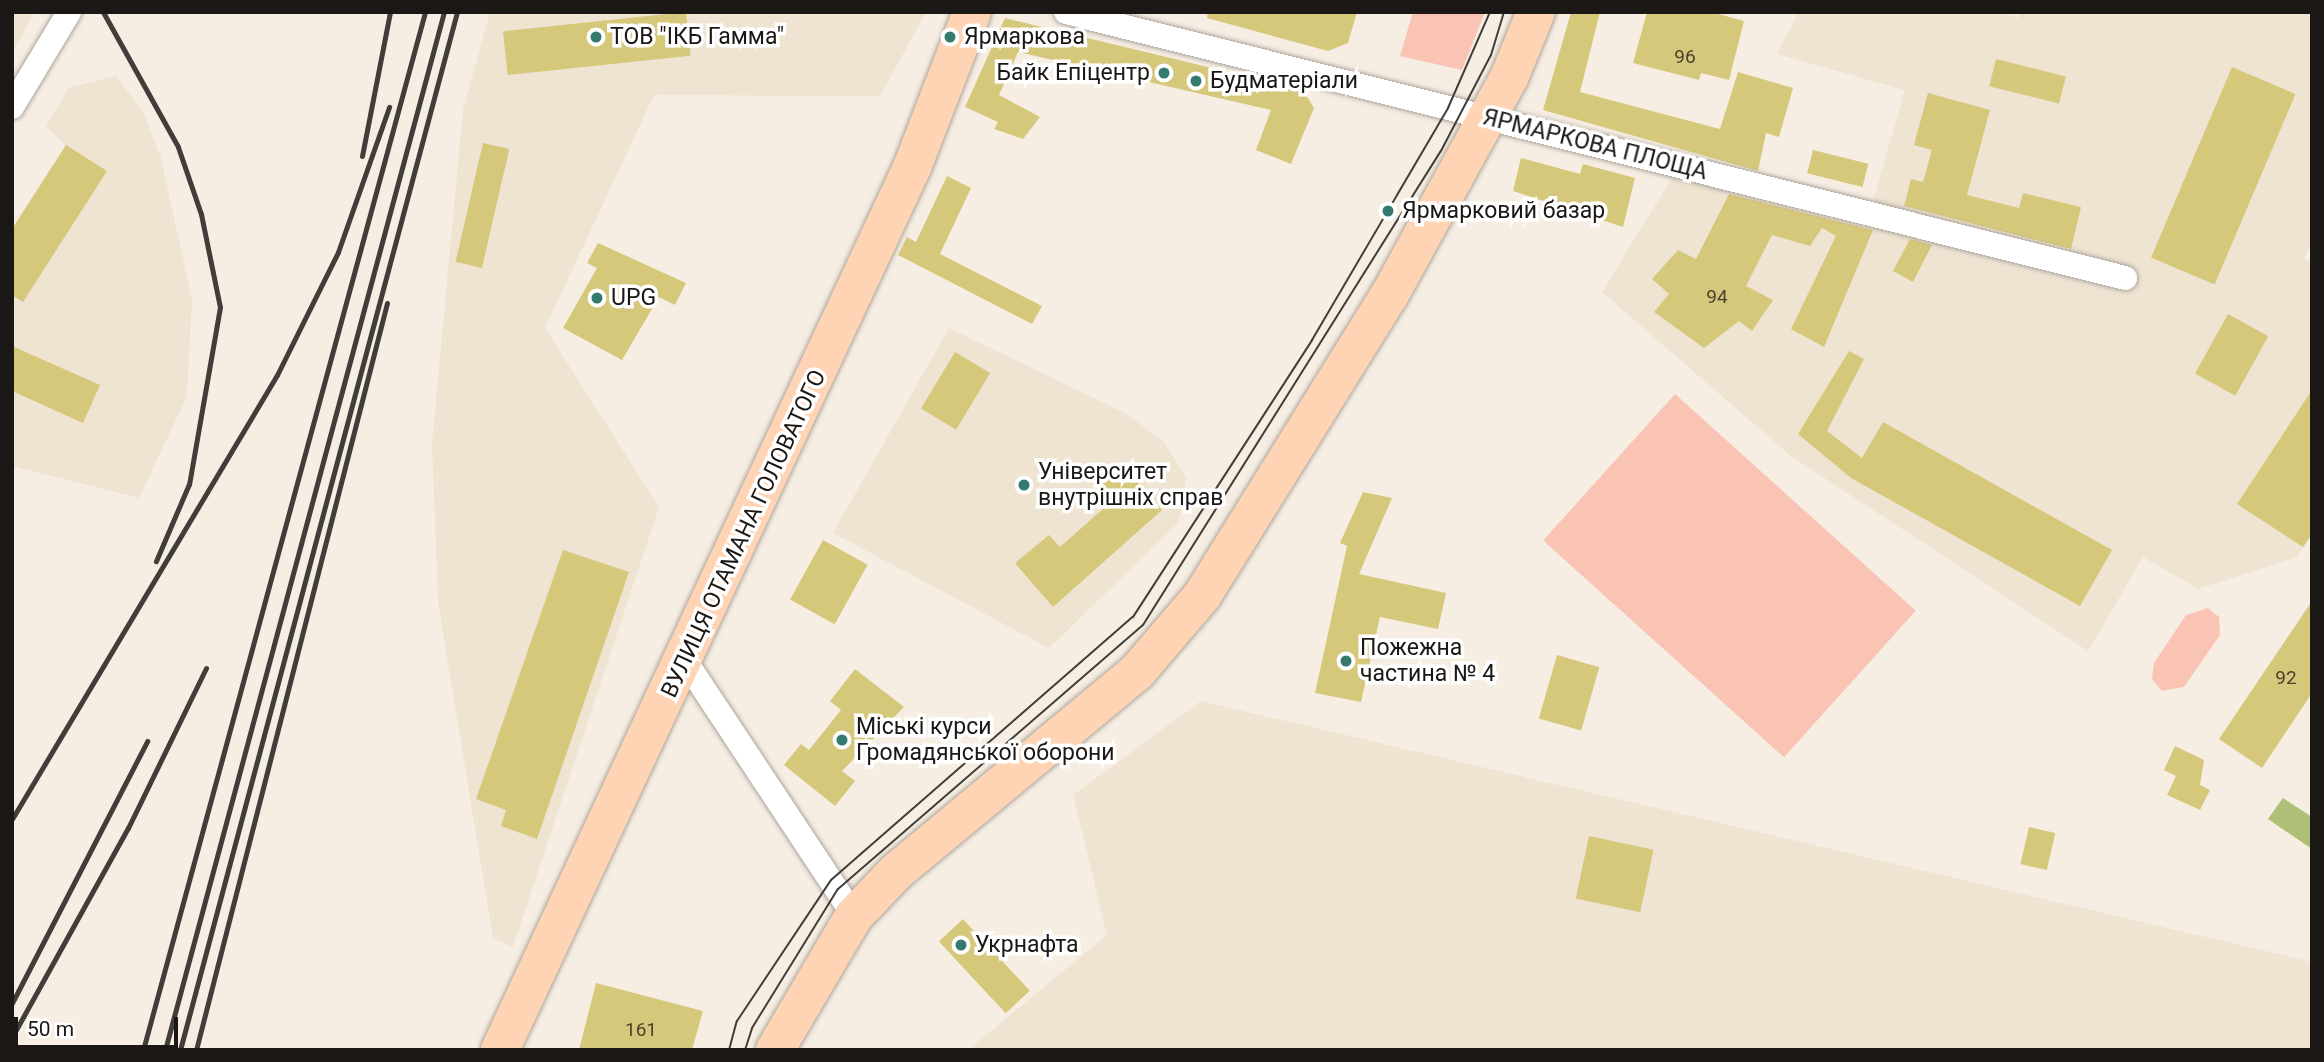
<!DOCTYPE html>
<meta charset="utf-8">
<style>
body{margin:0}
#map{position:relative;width:2324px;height:1062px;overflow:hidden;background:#f6eee3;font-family:Roboto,sans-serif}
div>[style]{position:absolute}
.built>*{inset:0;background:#efe3d2}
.green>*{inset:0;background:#f9c4b4;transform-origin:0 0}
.water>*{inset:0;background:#aebf76}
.building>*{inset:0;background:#d6c87b;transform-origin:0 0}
.roads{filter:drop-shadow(0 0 2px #ada69c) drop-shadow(0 0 2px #ada69c)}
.minor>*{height:24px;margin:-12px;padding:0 12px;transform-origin:12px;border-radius:12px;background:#fff}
.primary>*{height:38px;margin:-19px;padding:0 19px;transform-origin:19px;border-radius:19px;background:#fed4b4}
.tram>*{height:2px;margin:-1px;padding:0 1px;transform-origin:1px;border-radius:1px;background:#413d38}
.rail>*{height:5px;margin:-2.5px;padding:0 2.5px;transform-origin:2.5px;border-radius:2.5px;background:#413d38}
.dots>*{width:19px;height:19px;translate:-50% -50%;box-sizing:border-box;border:4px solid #fff;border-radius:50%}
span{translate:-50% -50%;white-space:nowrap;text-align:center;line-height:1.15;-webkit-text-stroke:7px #fff;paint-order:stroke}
.number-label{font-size:19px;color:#49432e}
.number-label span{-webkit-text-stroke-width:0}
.poi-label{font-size:23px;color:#1a1714}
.left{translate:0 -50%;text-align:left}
.right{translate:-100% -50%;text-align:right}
.street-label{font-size:23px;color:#1a1714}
.frame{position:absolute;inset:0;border:14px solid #1a1714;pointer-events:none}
.scale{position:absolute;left:14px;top:1017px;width:164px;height:32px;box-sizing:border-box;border:4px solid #1a1714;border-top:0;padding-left:9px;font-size:21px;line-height:24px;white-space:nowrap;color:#1a1714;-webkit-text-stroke:5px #fff;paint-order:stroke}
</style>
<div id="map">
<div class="built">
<div style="clip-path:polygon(12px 12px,34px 12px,12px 54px)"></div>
<div style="clip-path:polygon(490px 12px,926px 12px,880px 96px,654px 95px,545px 328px,659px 507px,513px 947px,493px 938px,438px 602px,432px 443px,463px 110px)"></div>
<div style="clip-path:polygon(1799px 12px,1998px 12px,2018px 18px,2020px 12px,2312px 12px,2312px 241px,2304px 259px,2312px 263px,2312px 534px,2297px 557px,2198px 589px,2143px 557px,2088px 651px,1791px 456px,1602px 292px,1669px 183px,1675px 157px,1872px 204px,1905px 90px,1777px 54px)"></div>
<div style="clip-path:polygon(116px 76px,143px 112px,161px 158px,192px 300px,187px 396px,139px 498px,12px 466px,12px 229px,66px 146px,46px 127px,68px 88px)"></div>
<div style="clip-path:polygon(949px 328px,1125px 413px,1164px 442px,1186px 477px,1179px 522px,1049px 648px,833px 533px)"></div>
<div style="clip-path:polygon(1201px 701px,2312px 962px,2312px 1050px,968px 1050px,1107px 935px,1073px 795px)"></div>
</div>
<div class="green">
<div style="clip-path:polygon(1413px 12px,1485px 12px,1462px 70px,1400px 56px)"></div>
<div style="left:1675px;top:394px;width:324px;height:197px;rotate:42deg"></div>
<div style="clip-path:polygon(2208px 608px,2219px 617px,2220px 635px,2184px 687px,2162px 691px,2152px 679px,2154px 663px,2186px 615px)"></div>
</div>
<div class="water">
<div style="clip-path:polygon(2283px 798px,2312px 817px,2312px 849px,2268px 819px)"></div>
</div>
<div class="building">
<div style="left:686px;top:12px;width:44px;height:184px;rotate:84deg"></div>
<div style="clip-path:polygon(1208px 12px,1357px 12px,1348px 43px,1328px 51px,1207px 18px)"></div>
<div style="clip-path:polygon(1571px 12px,1600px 12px,1580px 92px,1720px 129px,1738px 72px,1793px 88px,1779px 137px,1766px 133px,1758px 171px,1543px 110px)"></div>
<div style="clip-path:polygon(1647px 12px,1711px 12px,1744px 21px,1729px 80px,1701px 73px,1699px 80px,1633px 63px)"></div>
<div style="clip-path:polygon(1005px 18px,1303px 90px,1314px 108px,1291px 164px,1256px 150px,1271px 110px,1018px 52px,999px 95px,1040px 117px,1023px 139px,994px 129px,998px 122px,965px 107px)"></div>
<div style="left:1996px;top:59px;width:72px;height:28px;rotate:14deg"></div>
<div style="left:2232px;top:67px;width:69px;height:207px;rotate:23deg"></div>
<div style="clip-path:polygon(1928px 93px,1990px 110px,1967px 195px,2019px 208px,2023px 193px,2081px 207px,2071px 249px,1904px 206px,1911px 179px,1923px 182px,1932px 150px,1914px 145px)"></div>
<div style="left:483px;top:143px;width:27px;height:122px;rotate:13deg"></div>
<div style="clip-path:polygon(66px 145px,107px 171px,23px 302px,12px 295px,12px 229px)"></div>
<div style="left:1813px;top:150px;width:57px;height:24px;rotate:14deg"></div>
<div style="clip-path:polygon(1521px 158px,1580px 174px,1583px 164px,1635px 178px,1623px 227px,1513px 191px)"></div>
<div style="clip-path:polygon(947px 176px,971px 188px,940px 254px,1042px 306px,1032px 324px,898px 255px,907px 237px,916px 242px)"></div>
<div style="clip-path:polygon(1729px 194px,1873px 230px,1824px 347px,1791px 329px,1836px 236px,1822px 228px,1810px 246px,1772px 235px,1746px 286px,1773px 300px,1752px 331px,1739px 321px,1704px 348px,1654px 312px,1669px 294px,1652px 279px,1678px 250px,1696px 259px)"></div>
<div style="clip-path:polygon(1910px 239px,1932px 245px,1913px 282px,1893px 271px)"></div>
<div style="clip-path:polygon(598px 243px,686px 283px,675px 305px,659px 297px,622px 360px,563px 328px,597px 268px,587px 263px)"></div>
<div style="left:2228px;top:314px;width:46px;height:68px;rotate:29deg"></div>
<div style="clip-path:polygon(12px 346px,100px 385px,83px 423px,12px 391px)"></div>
<div style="clip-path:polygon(1849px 351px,1864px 359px,1827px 431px,1862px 458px,1883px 422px,2112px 550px,2080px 606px,1851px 478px,1798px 434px)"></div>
<div style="left:955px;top:352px;width:41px;height:66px;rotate:31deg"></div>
<div style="clip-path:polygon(2312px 390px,2312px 534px,2303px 547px,2237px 504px)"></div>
<div style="clip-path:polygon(1124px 467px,1162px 510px,1053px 607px,1015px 563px,1049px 535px,1060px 547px,1103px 509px,1091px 495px)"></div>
<div style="clip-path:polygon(1363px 492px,1392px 498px,1359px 574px,1446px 593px,1438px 629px,1380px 617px,1361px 702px,1315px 693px,1347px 546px,1340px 543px)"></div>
<div style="left:823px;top:540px;width:51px;height:68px;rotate:29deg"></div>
<div style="clip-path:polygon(563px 550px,629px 572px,537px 839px,501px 826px,506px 810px,476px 799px)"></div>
<div style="clip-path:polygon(2312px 601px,2312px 693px,2262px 768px,2219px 739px)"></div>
<div style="left:1557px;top:655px;width:44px;height:66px;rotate:16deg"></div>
<div style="clip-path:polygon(855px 669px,904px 707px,842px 771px,855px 781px,835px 806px,784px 765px,801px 744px,809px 750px,841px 710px,830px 701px)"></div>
<div style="clip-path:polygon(2175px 746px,2204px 760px,2200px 785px,2210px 790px,2200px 810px,2167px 795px,2176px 776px,2164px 770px)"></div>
<div style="left:2029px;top:827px;width:27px;height:38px;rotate:13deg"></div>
<div style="left:1589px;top:836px;width:66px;height:64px;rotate:12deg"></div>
<div style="left:963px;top:919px;width:98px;height:33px;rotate:47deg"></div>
<div style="clip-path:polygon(596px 983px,703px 1011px,692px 1050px,579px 1050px)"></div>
</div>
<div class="roads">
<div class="minor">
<div style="left:1066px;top:12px;width:1092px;rotate:14.1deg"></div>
<div style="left:12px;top:107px;width:111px;rotate:-59deg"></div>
<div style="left:686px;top:662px;width:305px;rotate:56.5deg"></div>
</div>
<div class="primary">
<div style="left:500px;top:1050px;width:977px;rotate:-64.98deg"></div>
<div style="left:913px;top:165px;width:164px;rotate:-68.9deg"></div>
<div style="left:775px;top:1050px;width:156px;rotate:-59.5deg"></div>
<div style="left:854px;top:916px;width:61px;rotate:-46.3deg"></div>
<div style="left:896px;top:872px;width:313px;rotate:-39.7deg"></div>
<div style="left:1137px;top:672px;width:100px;rotate:-49.5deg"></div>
<div style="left:1202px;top:596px;width:354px;rotate:-58.1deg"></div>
<div style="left:1389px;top:296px;width:249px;rotate:-61.2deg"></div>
<div style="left:1509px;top:78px;width:71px;rotate:-67.8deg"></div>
</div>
</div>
<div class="tram">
<div style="left:729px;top:1050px;width:30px;rotate:-75deg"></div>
<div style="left:737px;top:1021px;width:169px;rotate:-56.3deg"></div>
<div style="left:831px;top:880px;width:400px;rotate:-41.1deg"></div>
<div style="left:1133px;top:617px;width:330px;rotate:-57.1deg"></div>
<div style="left:1312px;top:340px;width:269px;rotate:-59.6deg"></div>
<div style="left:1448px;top:108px;width:105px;rotate:-66.4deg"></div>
<div style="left:745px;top:1050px;width:23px;rotate:-72deg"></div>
<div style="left:752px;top:1028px;width:163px;rotate:-58.3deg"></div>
<div style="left:838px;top:889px;width:403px;rotate:-40.9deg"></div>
<div style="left:1143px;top:625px;width:562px;rotate:-57.86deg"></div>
<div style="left:1442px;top:149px;width:106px;rotate:-62.5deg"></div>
<div style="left:1491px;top:55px;width:45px;rotate:-73.2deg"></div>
</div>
<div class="rail">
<div style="left:103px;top:12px;width:154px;rotate:60.9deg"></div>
<div style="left:178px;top:147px;width:71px;rotate:71.1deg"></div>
<div style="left:201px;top:214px;width:95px;rotate:78.5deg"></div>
<div style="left:220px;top:307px;width:180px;rotate:99.9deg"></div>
<div style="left:189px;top:484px;width:84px;rotate:113.2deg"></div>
<div style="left:362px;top:156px;width:147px;rotate:-79deg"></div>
<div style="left:12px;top:819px;width:517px;rotate:-59.17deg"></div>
<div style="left:277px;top:375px;width:137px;rotate:-63.6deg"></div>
<div style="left:338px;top:252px;width:154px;rotate:-70.6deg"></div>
<div style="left:12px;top:1003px;width:295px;rotate:-62.7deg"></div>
<div style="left:12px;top:1037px;width:239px;rotate:-61deg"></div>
<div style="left:128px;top:828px;width:178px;rotate:-64deg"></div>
<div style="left:143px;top:1050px;width:1076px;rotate:-74.8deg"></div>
<div style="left:165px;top:1050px;width:1075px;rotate:-74.96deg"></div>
<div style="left:180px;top:1050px;width:1074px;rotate:-75.06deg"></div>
<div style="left:196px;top:1050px;width:771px;rotate:-75.66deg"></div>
</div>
<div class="dots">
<div style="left:596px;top:37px;background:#357a6f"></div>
<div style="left:950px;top:37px;background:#357a6f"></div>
<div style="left:1164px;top:73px;background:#357a6f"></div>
<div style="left:1196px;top:81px;background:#357a6f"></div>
<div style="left:1388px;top:211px;background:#357a6f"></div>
<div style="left:597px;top:298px;background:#357a6f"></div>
<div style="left:1024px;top:485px;background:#357a6f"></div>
<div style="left:1346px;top:661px;background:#357a6f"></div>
<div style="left:842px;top:740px;background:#357a6f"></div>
<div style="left:961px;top:945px;background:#357a6f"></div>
</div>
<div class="number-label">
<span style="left:1685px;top:57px">96</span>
<span style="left:1717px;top:297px">94</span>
<span style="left:2286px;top:678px">92</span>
<span style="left:641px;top:1030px">161</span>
</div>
<div class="poi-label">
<span class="left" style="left:610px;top:37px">ТОВ "ІКБ Гамма"</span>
<span class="left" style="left:964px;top:37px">Ярмаркова</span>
<span class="right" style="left:1150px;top:73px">Байк Епіцентр</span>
<span class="left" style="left:1210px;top:81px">Будматеріали</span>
<span class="left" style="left:1402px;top:211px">Ярмарковий базар</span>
<span class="left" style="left:611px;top:298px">UPG</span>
<span class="left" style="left:1038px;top:485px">Університет<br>внутрішніх справ</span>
<span class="left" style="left:1360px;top:661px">Пожежна<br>частина № 4</span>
<span class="left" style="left:856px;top:740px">Міські курси<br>Громадянської оборони</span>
<span class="left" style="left:975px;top:945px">Укрнафта</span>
</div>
<div class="street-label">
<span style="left:1595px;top:145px;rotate:14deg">ЯРМАРКОВА ПЛОЩА</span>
<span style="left:744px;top:534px;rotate:-65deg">ВУЛИЦЯ ОТАМАНА ГОЛОВАТОГО</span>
</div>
<div class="frame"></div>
<div class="scale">50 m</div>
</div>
